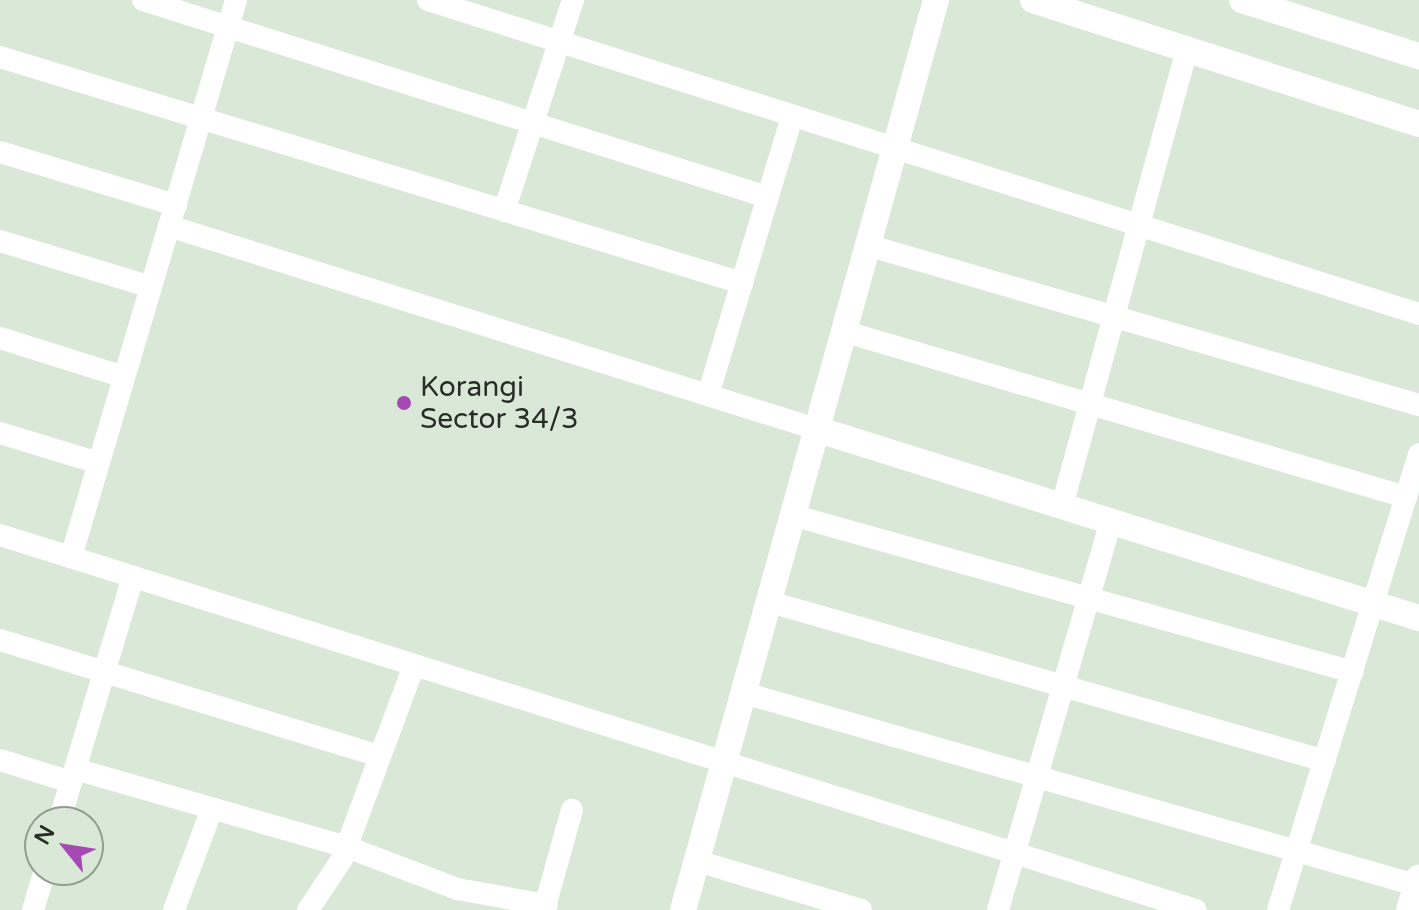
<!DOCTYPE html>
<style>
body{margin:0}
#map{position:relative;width:1419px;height:910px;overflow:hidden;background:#d9e8d7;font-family:"Varela Round",sans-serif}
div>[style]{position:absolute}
.minor>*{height:22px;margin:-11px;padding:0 11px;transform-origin:11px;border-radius:11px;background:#fff}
.tertiary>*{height:26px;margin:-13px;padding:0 13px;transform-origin:13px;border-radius:13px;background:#fff}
.dots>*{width:22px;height:22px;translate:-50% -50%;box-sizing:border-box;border:4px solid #d9e8d7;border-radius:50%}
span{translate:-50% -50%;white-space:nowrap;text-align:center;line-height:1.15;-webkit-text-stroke:8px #d9e8d7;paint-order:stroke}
.poi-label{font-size:28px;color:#282d27}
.left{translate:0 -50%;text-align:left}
.north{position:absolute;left:24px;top:806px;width:80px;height:80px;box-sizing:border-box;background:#d9e8d7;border:2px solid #929d91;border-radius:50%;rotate:300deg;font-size:22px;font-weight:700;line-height:32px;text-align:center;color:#282d27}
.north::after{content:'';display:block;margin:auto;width:28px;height:36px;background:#a54ab5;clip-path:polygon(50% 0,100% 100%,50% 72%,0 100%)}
</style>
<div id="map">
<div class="minor">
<div style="left:143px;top:0;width:654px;rotate:17.52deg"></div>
<div style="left:428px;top:0;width:1040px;rotate:17.58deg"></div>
<div style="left:0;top:57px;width:776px;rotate:16.94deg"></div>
<div style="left:0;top:152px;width:184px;rotate:16.8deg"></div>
<div style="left:504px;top:211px;width:222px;rotate:-71.9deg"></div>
<div style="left:169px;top:226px;width:681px;rotate:17.42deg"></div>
<div style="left:0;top:241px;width:158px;rotate:16.9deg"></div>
<div style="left:870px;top:246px;width:572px;rotate:16.15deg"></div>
<div style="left:846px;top:332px;width:584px;rotate:16.42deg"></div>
<div style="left:0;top:338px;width:130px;rotate:17.5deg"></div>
<div style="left:708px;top:395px;width:291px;rotate:-73.2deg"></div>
<div style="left:0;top:433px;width:103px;rotate:16.9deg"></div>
<div style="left:1062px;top:506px;width:474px;rotate:-74.7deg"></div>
<div style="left:795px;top:516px;width:579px;rotate:15.62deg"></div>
<div style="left:0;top:535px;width:1253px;rotate:17.41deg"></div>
<div style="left:71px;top:557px;width:581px;rotate:-73.5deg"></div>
<div style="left:770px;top:602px;width:577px;rotate:15.99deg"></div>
<div style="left:0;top:640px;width:396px;rotate:17deg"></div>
<div style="left:744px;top:693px;width:702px;rotate:15.96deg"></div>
<div style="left:0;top:760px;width:74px;rotate:17.2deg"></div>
<div style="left:75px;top:769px;width:283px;rotate:16deg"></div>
<div style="left:347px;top:847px;width:118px;rotate:20.9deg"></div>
<div style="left:457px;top:889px;width:91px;rotate:10.1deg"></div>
<div style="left:59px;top:822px;width:256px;rotate:-73.2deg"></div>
<div style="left:697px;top:861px;width:171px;rotate:16.6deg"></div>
<div style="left:33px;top:910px;width:42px;rotate:-73.3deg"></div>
<div style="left:174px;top:910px;width:108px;rotate:-69.4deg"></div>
<div style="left:308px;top:910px;width:61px;rotate:-56.3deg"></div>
<div style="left:342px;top:859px;width:207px;rotate:-69.6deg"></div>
<div style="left:544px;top:910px;width:104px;rotate:-74.4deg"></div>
<div style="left:998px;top:910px;width:405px;rotate:-73.8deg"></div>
<div style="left:1278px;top:910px;width:477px;rotate:-72.8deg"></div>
</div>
<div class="tertiary">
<div style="left:1033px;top:0;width:405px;rotate:17.8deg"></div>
<div style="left:1242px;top:0;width:186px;rotate:17.6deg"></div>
<div style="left:819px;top:430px;width:629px;rotate:17.4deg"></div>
<div style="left:683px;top:910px;width:945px;rotate:-74.46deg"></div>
<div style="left:1409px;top:910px;width:34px;rotate:-73deg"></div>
</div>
<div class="dots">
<div style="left:404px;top:403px;background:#a54ab5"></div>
</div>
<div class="poi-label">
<span class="left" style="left:420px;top:403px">Korangi<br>Sector 34/3</span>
</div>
<div class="north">N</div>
</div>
